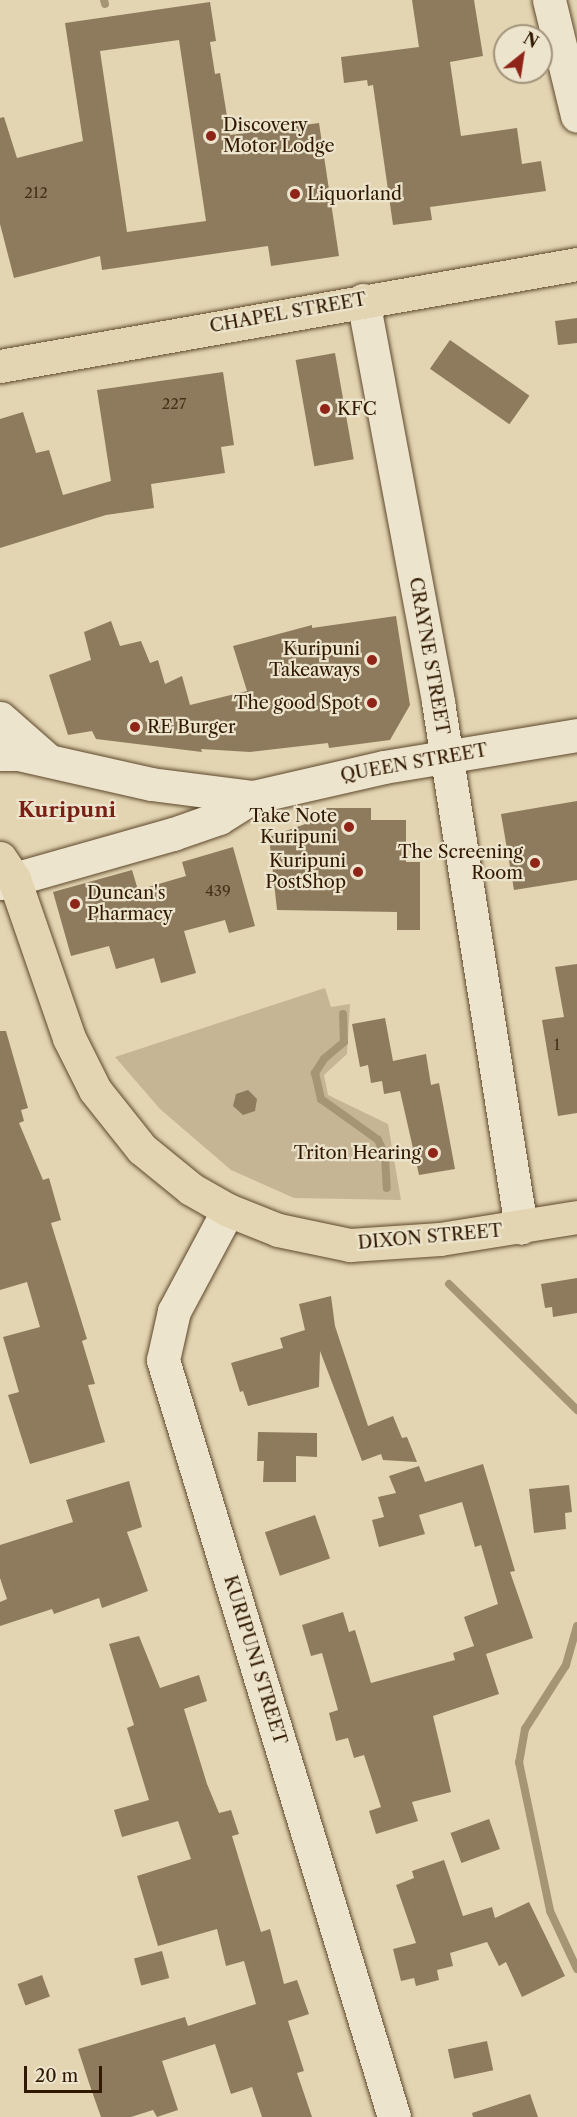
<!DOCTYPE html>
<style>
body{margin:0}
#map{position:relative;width:577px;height:2117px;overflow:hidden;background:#e3d5b2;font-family:"Libre Caslon Text",serif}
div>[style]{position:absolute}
.green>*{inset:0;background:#c5b594}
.stream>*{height:8px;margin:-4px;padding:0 4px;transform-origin:4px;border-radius:4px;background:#a69575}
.building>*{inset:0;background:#8e7b5d;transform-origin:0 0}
.roads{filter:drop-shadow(0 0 2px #5e482c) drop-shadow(0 0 2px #5e482c)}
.minor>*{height:33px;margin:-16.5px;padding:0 16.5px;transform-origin:16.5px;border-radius:16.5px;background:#ede4cd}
.major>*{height:33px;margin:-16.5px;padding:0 16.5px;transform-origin:16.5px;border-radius:16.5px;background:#e3d5b2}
.highway>*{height:33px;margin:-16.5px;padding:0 16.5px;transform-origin:16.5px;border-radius:16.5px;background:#e3d5b2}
.dots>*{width:16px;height:16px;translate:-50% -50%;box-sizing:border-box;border:3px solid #ede4cd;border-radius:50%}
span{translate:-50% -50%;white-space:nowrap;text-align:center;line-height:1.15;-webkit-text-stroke:4.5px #ede4cd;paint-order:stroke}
.number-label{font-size:15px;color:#483217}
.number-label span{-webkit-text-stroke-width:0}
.poi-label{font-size:18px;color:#311900}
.left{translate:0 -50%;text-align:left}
.right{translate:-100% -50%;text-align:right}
.street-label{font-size:18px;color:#311900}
.quarter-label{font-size:21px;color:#7a1f14;font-weight:700}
.north{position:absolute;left:493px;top:24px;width:60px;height:60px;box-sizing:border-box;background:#ede4cd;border:2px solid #a2937b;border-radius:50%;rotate:30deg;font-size:16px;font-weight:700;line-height:24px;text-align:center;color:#311900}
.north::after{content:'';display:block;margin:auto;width:21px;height:27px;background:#8f2418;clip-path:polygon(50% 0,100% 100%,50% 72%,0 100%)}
.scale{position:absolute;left:24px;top:2066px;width:78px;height:27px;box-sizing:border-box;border:3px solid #311900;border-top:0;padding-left:8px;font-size:18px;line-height:21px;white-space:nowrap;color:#311900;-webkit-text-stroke:4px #ede4cd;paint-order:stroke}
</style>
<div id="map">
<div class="green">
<div style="clip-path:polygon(325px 988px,331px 1007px,350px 1004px,347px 1054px,324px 1075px,328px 1095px,388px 1124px,401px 1200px,294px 1198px,231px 1170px,160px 1109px,115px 1057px)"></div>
</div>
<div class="stream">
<div style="left:104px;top:0;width:4px;rotate:76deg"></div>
<div style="left:343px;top:1014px;width:28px;rotate:88deg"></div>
<div style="left:344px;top:1042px;width:26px;rotate:140deg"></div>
<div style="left:324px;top:1059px;width:17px;rotate:123deg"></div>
<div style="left:315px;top:1073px;width:27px;rotate:77deg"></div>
<div style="left:321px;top:1099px;width:70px;rotate:35.7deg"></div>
<div style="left:378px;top:1140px;width:17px;rotate:65deg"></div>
<div style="left:385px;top:1155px;width:33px;rotate:87deg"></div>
<div style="left:449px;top:1284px;width:180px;rotate:44.5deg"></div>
<div style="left:577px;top:1626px;width:41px;rotate:105.8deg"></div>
<div style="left:566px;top:1665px;width:76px;rotate:122.6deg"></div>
<div style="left:525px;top:1729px;width:34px;rotate:100deg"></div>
<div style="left:519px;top:1762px;width:152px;rotate:78.2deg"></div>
<div style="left:550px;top:1911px;width:64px;rotate:65deg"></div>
</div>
<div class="building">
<div style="clip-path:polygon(412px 0,474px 0,483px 56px,450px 62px,461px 136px,517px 128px,522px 164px,541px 161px,546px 191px,430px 207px,432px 220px,393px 225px,373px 85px,368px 86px,367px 80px,344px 83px,341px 57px,419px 47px)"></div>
<div style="clip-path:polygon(evenodd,210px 2px,216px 41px,210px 42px,215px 74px,220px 73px,230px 135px,319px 123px,339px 256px,271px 266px,268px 246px,102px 270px,100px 256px,14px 278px,0 224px,0 118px,4px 117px,17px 158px,83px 141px,65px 23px,210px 2px,179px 40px,206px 221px,127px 232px,100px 51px,179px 40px)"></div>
<div style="clip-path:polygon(577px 318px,577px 343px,558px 345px,555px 321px)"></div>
<div style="left:450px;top:340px;width:97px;height:35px;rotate:35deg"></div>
<div style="left:335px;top:353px;width:108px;height:40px;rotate:80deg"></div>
<div style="clip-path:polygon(223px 372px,234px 445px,221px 447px,225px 473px,151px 484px,154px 508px,106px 515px,0 548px,0 419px,23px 412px,36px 453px,49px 450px,63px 495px,111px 481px,97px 390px)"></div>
<div style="clip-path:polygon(396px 616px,410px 705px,390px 740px,329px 748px,328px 743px,250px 752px,201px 749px,202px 752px,96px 739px,92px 731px,68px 735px,49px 675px,91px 660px,84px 632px,111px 621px,120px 646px,141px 641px,150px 663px,158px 660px,165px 684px,182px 676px,190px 705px,247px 691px,233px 646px,312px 625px,312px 628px)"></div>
<div style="clip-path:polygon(577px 801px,577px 880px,514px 890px,501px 814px)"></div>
<div style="clip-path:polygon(323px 808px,371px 808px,371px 820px,406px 820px,406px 862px,420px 862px,420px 930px,397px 930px,397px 912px,277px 910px,269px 837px,322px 818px)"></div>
<div style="clip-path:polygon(233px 847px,255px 926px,229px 933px,225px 920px,184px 931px,196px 973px,161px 983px,154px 958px,116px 969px,109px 946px,71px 956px,53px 892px,132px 870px,138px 890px,186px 876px,182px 862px)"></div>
<div style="clip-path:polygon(577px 964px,577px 1113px,558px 1116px,542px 1020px,564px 1017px,555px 967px)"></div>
<div style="clip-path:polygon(385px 1018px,393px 1061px,426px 1054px,431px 1085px,439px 1083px,455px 1169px,419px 1175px,400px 1091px,384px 1094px,382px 1081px,371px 1083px,368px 1065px,360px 1067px,352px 1024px)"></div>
<div style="clip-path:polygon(0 1031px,6px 1031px,28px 1108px,21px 1110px,24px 1121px,19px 1123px,43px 1180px,49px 1178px,61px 1220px,51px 1223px,87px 1339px,82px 1341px,95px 1384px,88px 1385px,105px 1442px,30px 1464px,8px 1395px,19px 1392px,3px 1337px,40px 1327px,27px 1282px,0 1290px)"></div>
<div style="clip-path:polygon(248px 1090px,257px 1099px,255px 1111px,243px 1115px,233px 1106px,236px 1094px)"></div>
<div style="clip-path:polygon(577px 1278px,577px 1313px,553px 1317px,552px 1307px,545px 1308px,541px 1284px)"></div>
<div style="clip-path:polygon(331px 1296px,335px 1326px,368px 1426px,393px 1416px,402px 1438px,407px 1437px,417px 1462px,383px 1460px,381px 1454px,362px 1461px,320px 1351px,319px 1387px,248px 1406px,243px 1391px,240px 1392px,231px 1363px,283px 1348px,280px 1338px,305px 1330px,299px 1304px)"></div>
<div style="clip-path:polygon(258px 1432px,317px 1433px,317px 1457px,296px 1456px,296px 1482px,263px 1482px,264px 1461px,257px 1461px)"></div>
<div style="clip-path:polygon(483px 1464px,515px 1571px,510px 1572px,533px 1638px,486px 1654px,499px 1694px,433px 1716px,451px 1792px,412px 1802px,418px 1821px,376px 1834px,369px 1811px,381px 1807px,364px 1755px,354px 1758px,348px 1738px,336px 1741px,329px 1713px,338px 1710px,322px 1653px,311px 1656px,302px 1625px,343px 1612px,349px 1632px,355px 1630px,371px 1683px,455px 1660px,453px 1653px,474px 1646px,464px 1617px,498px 1604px,481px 1545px,475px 1547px,462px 1502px,419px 1515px,425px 1534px,379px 1547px,372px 1520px,384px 1517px,378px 1497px,396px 1493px,389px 1476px,419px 1466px,425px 1482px)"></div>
<div style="clip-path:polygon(129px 1481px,142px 1527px,127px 1532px,148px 1591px,102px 1608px,99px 1598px,54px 1614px,52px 1609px,0 1626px,0 1602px,7px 1599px,0 1578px,0 1545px,73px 1522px,66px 1500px)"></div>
<div style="clip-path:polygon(569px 1485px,572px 1512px,565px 1513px,566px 1529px,534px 1533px,529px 1489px)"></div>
<div style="left:315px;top:1515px;width:46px;height:53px;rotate:71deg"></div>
<div style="clip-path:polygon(139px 1636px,160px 1688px,199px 1675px,207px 1701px,184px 1709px,207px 1784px,219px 1813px,231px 1810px,239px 1834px,232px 1836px,261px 1932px,270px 1929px,284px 1984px,297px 1980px,309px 2014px,288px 2021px,304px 2071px,297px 2073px,312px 2117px,262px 2117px,252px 2087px,231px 2094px,215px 2044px,162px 2061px,178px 2110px,157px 2117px,153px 2110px,131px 2117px,101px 2117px,89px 2083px,78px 2049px,185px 2017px,188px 2026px,256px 2004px,244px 1961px,226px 1966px,217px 1929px,158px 1946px,137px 1876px,191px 1859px,178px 1821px,122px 1837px,114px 1810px,149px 1800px,127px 1728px,134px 1725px,109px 1644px)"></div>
<div style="left:489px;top:1819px;width:32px;height:41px;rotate:70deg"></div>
<div style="clip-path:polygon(444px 1860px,463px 1916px,492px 1907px,495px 1918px,529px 1902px,565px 1976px,522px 1997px,506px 1962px,499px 1966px,487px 1942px,450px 1953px,453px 1966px,437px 1970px,439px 1980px,416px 1986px,414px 1978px,401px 1981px,393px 1949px,416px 1943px,396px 1885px,414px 1878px,412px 1871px)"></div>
<div style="left:162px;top:1951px;width:28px;height:29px;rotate:75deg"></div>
<div style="left:42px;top:1975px;width:23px;height:26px;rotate:70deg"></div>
<div style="left:487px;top:2041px;width:30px;height:40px;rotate:78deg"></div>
<div style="clip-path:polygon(530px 2094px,538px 2117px,473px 2117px,472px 2113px)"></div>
</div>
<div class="roads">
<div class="minor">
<div style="left:549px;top:0;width:119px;rotate:76.4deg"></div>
<div style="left:363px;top:300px;width:409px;rotate:79.4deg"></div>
<div style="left:438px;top:702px;width:532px;rotate:81.02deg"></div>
<div style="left:0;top:718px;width:64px;rotate:41.2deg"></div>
<div style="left:0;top:754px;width:18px"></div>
<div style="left:18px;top:754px;width:136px;rotate:12.7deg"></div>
<div style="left:151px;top:784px;width:103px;rotate:7.3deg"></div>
<div style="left:0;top:883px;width:180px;rotate:-15.8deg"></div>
<div style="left:173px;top:834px;width:49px;rotate:-19.2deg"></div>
<div style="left:219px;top:818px;width:40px;rotate:-32deg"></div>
<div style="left:253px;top:797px;width:134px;rotate:-12.9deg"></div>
<div style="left:384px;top:767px;width:196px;rotate:-9.4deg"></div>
<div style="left:228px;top:1210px;width:115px;rotate:118.1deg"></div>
<div style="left:174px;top:1311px;width:50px;rotate:102.7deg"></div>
<div style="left:163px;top:1360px;width:791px;rotate:73.03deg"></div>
</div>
<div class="major">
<div style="left:0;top:858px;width:25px;rotate:56deg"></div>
<div style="left:14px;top:879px;width:168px;rotate:70.9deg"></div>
<div style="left:69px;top:1038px;width:58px;rotate:63.4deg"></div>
<div style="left:95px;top:1090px;width:75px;rotate:51.5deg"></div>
<div style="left:142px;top:1149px;width:63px;rotate:39.2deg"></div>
<div style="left:191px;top:1189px;width:43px;rotate:29.6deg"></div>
<div style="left:228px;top:1210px;width:54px;rotate:21.8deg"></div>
<div style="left:278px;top:1230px;width:74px;rotate:11.8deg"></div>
<div style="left:350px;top:1245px;width:90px;rotate:-3.8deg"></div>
<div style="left:440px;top:1239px;width:139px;rotate:-9.1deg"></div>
</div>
<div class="highway">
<div style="left:0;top:366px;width:586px;rotate:-10.02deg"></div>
</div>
</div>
<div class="dots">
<div style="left:211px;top:136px;background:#8f2418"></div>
<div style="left:295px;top:194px;background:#8f2418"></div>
<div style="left:325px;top:409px;background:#8f2418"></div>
<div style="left:372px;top:660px;background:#8f2418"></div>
<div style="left:372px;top:703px;background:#8f2418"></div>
<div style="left:135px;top:727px;background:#8f2418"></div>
<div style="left:349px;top:827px;background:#8f2418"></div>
<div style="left:535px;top:863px;background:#8f2418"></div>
<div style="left:358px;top:872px;background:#8f2418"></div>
<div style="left:75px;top:904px;background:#8f2418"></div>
<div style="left:433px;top:1153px;background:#8f2418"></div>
</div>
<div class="number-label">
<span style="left:36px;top:193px">212</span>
<span style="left:174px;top:404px">227</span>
<span style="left:218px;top:891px">439</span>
<span style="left:557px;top:1045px">1</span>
</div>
<div class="poi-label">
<span class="left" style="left:223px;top:136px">Discovery<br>Motor Lodge</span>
<span class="left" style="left:307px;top:194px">Liquorland</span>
<span class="left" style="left:337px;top:409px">KFC</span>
<span class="right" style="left:360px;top:660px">Kuripuni<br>Takeaways</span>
<span class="right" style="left:360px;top:703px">The good Spot</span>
<span class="left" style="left:147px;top:727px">RE Burger</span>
<span class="right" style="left:337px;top:827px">Take Note<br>Kuripuni</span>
<span class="right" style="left:523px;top:863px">The Screening<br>Room</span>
<span class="right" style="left:346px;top:872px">Kuripuni<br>PostShop</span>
<span class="left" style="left:87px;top:904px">Duncan's<br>Pharmacy</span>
<span class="right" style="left:421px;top:1153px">Triton Hearing</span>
</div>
<div class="street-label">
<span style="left:288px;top:313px;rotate:-10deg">CHAPEL STREET</span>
<span style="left:429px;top:656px;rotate:80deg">CRAYNE STREET</span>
<span style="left:414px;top:763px;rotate:-10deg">QUEEN STREET</span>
<span style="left:430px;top:1237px;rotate:-5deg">DIXON STREET</span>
<span style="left:255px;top:1660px;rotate:73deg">KURIPUNI STREET</span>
</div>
<div class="quarter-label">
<span style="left:67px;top:810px">Kuripuni</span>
</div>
<div class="north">N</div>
<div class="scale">20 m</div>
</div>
